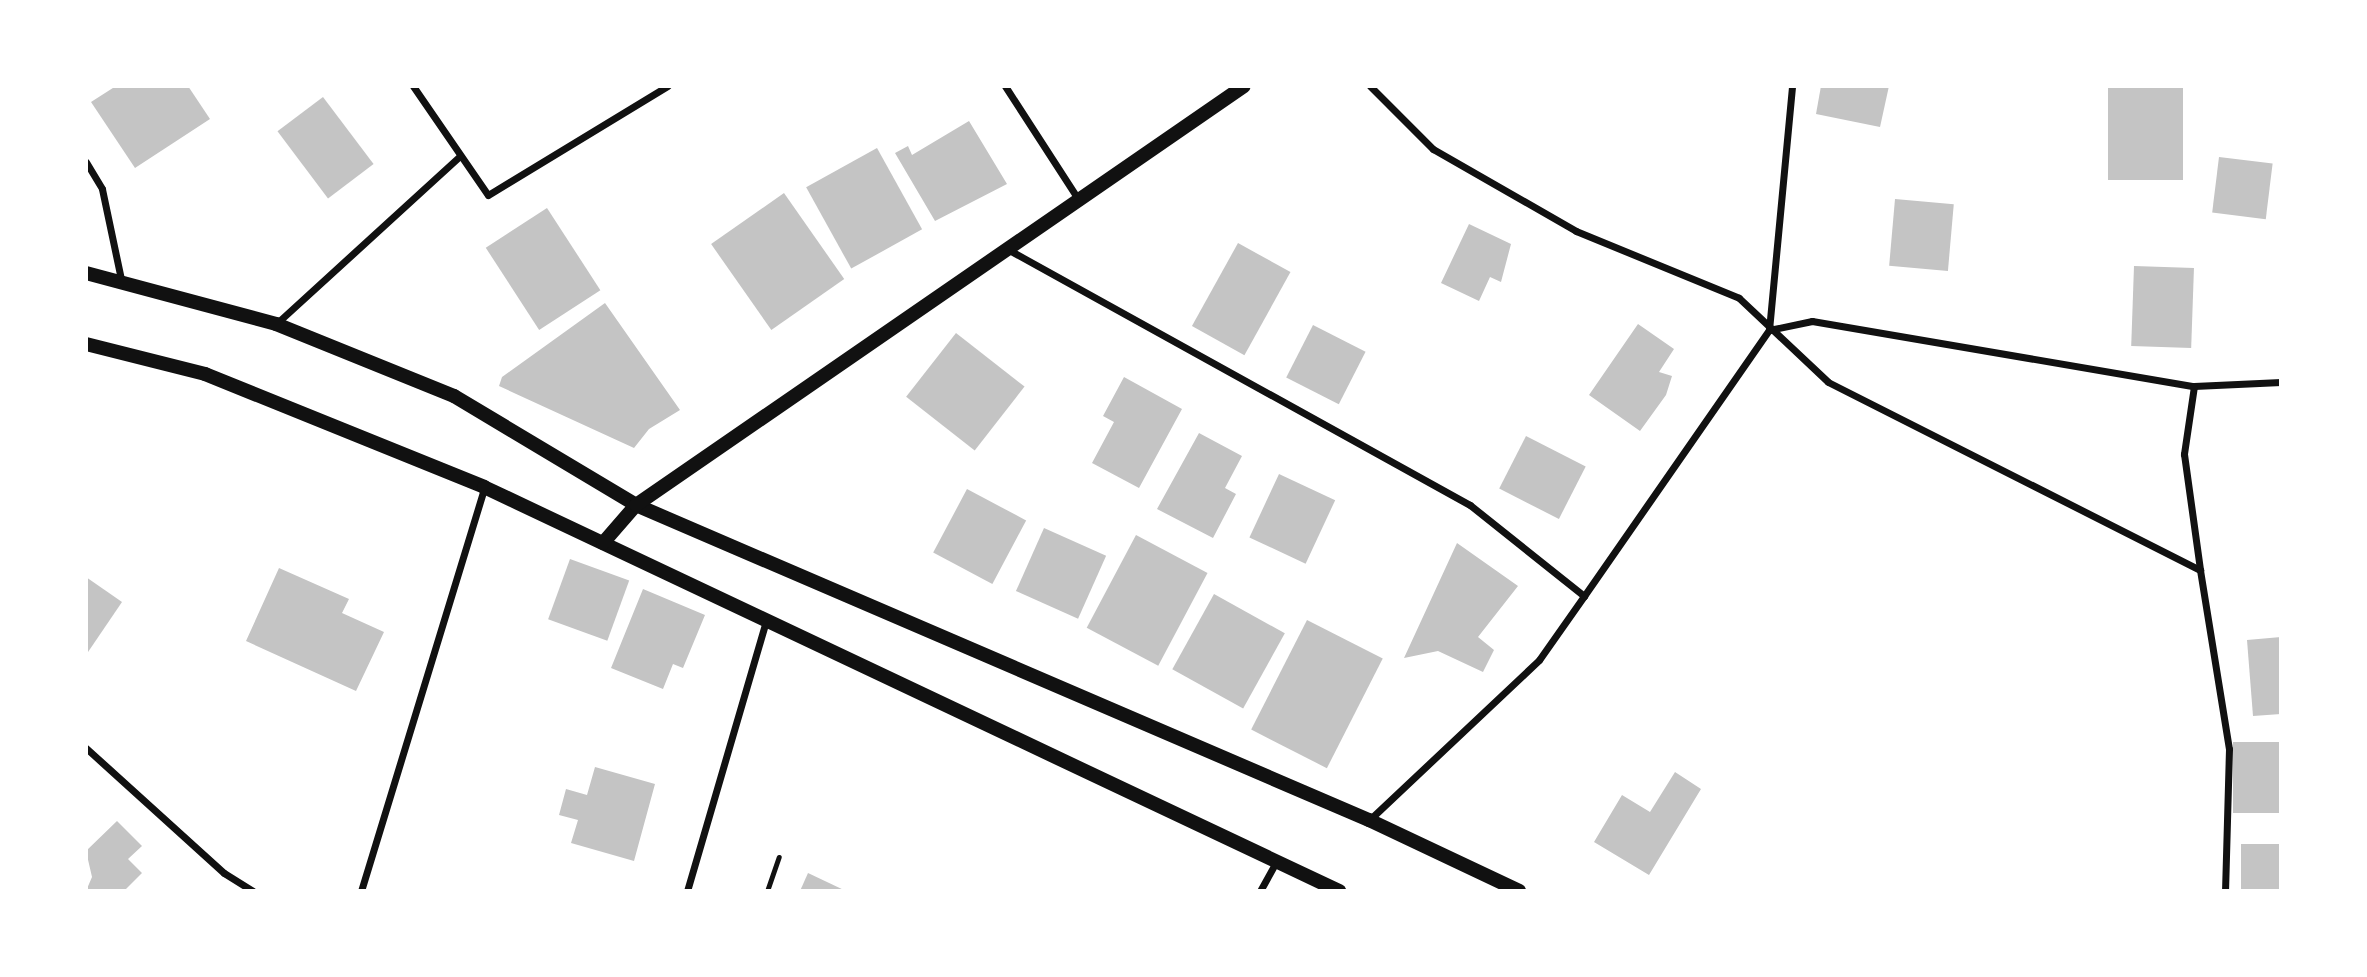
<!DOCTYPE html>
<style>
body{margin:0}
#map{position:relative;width:2367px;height:977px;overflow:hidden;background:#fff;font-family:"Fira Sans Condensed",sans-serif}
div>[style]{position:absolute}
.building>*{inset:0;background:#c4c4c4;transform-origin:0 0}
.service>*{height:5px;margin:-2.5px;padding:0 2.5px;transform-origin:2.5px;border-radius:2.5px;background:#111}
.minor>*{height:7px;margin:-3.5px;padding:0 3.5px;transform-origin:3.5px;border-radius:3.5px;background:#111}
.secondary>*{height:14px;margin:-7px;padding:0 7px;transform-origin:7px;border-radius:7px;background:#111}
span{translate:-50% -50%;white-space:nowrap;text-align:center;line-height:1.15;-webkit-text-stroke:6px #fff;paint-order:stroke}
.frame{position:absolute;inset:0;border:88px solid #fff;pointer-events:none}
</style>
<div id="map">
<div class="building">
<div style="clip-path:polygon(116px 86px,188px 86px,210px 119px,135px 168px,91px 102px)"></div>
<div style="clip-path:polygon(1821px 86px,1889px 86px,1880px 127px,1816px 114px)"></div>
<div style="left:2108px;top:86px;width:75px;height:94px"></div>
<div style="left:323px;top:97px;width:84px;height:57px;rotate:53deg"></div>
<div style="clip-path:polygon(969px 121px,1007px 184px,935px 221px,895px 153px,908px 146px,912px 155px)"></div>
<div style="left:877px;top:148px;width:93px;height:81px;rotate:61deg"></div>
<div style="left:2219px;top:157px;width:54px;height:56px;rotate:7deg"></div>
<div style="left:784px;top:193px;width:105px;height:89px;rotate:55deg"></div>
<div style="left:1895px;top:199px;width:59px;height:67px;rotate:5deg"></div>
<div style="left:547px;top:208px;width:98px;height:73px;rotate:57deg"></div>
<div style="clip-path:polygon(1469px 224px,1511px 244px,1501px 282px,1490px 277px,1479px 301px,1441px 283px)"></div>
<div style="left:1238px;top:243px;width:60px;height:95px;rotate:29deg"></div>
<div style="left:2134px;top:266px;width:60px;height:80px;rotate:2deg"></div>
<div style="clip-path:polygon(605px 303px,680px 410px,649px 429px,634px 448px,499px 386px,502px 377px)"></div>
<div style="clip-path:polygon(1638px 324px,1674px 349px,1659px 372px,1672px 376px,1666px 395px,1640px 431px,1589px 395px)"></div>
<div style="left:1313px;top:325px;width:59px;height:59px;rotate:27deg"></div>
<div style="left:956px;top:333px;width:87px;height:81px;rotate:38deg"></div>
<div style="clip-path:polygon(1124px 377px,1182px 409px,1139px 488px,1092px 463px,1114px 422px,1103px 416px)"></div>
<div style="clip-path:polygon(1199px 433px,1242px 456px,1225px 488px,1236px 494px,1213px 538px,1157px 509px)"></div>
<div style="left:1526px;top:436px;width:67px;height:59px;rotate:27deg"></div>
<div style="left:1279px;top:474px;width:62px;height:70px;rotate:25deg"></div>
<div style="left:967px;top:489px;width:67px;height:72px;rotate:28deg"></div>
<div style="left:1044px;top:528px;width:68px;height:69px;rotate:24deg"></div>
<div style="left:1136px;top:535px;width:81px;height:105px;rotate:28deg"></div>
<div style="clip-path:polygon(1457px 543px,1518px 586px,1478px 637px,1494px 650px,1483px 672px,1438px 651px,1404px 658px)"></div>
<div style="left:570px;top:559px;width:63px;height:64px;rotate:20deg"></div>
<div style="clip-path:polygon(279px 568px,349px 599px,342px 613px,384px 632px,356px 691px,246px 641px)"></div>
<div style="clip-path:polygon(86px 577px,122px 602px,86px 655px)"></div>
<div style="clip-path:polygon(643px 589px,705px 615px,683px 668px,673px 664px,663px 689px,611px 668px)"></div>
<div style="left:1214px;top:594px;width:81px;height:86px;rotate:29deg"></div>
<div style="left:1307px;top:620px;width:85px;height:123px;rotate:27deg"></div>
<div style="clip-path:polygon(2281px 637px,2281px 714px,2253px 716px,2247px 640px)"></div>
<div style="left:2281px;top:742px;width:71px;height:48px;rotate:90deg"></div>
<div style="clip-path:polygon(595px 767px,655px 784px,634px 861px,571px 843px,578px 820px,559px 815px,566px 789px,587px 795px)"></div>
<div style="clip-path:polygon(1675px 772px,1701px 789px,1649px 875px,1594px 842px,1622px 795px,1650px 812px)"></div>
<div style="clip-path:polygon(117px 821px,142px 846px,128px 859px,142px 873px,124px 891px,86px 891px,92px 877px,86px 851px)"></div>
<div style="left:2281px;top:844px;width:47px;height:40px;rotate:90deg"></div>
<div style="clip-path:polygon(808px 873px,846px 891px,800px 891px)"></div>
</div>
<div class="service">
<div style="left:767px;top:891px;width:36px;rotate:-71deg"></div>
</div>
<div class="minor">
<div style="left:413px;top:86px;width:132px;rotate:55.5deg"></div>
<div style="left:488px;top:195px;width:210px;rotate:-31.3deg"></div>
<div style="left:1005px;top:86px;width:138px;rotate:57.1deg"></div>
<div style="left:1370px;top:86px;width:89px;rotate:45deg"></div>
<div style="left:1433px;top:149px;width:165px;rotate:29.8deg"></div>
<div style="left:1576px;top:231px;width:176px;rotate:22.3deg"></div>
<div style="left:1739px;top:298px;width:122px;rotate:43.3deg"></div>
<div style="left:1828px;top:382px;width:417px;rotate:26.8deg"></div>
<div style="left:2200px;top:570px;width:181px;rotate:80.8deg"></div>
<div style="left:2229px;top:749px;width:142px;rotate:91.6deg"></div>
<div style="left:86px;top:162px;width:31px;rotate:59deg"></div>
<div style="left:102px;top:189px;width:92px;rotate:78.1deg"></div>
<div style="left:1009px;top:250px;width:527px;rotate:28.95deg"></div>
<div style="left:1470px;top:505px;width:146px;rotate:38.6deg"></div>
<div style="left:1584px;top:596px;width:78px;rotate:125.1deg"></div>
<div style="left:1539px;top:660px;width:232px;rotate:136.7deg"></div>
<div style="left:277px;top:323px;width:248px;rotate:-42.4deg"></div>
<div style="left:1769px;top:330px;width:44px;rotate:-11.8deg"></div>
<div style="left:1812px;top:321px;width:387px;rotate:9.7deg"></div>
<div style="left:2194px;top:386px;width:87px;rotate:-2.6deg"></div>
<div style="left:2194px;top:386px;width:69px;rotate:98.4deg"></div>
<div style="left:2184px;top:454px;width:117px;rotate:82.1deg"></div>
<div style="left:1584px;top:596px;width:324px;rotate:-55.2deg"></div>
<div style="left:1769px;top:330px;width:245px;rotate:-84.6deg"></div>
<div style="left:86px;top:748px;width:186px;rotate:42.2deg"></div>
<div style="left:224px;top:873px;width:34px;rotate:32deg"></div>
<div style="left:361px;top:891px;width:421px;rotate:-73deg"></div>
<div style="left:687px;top:891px;width:282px;rotate:-73.7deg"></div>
<div style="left:1260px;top:891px;width:33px;rotate:-61deg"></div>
</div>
<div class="secondary">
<div style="left:86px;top:273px;width:197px;rotate:15deg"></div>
<div style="left:276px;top:324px;width:192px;rotate:22deg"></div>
<div style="left:454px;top:396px;width:212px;rotate:30.9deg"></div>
<div style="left:636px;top:505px;width:798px;rotate:23.26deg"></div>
<div style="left:1369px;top:820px;width:166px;rotate:25.3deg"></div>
<div style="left:86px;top:344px;width:123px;rotate:14.1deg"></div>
<div style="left:205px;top:374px;width:301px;rotate:22deg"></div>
<div style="left:484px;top:487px;width:946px;rotate:25.29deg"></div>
<div style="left:603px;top:543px;width:50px;rotate:-49deg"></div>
<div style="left:636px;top:505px;width:738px;rotate:-34.57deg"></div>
</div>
<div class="frame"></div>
</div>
